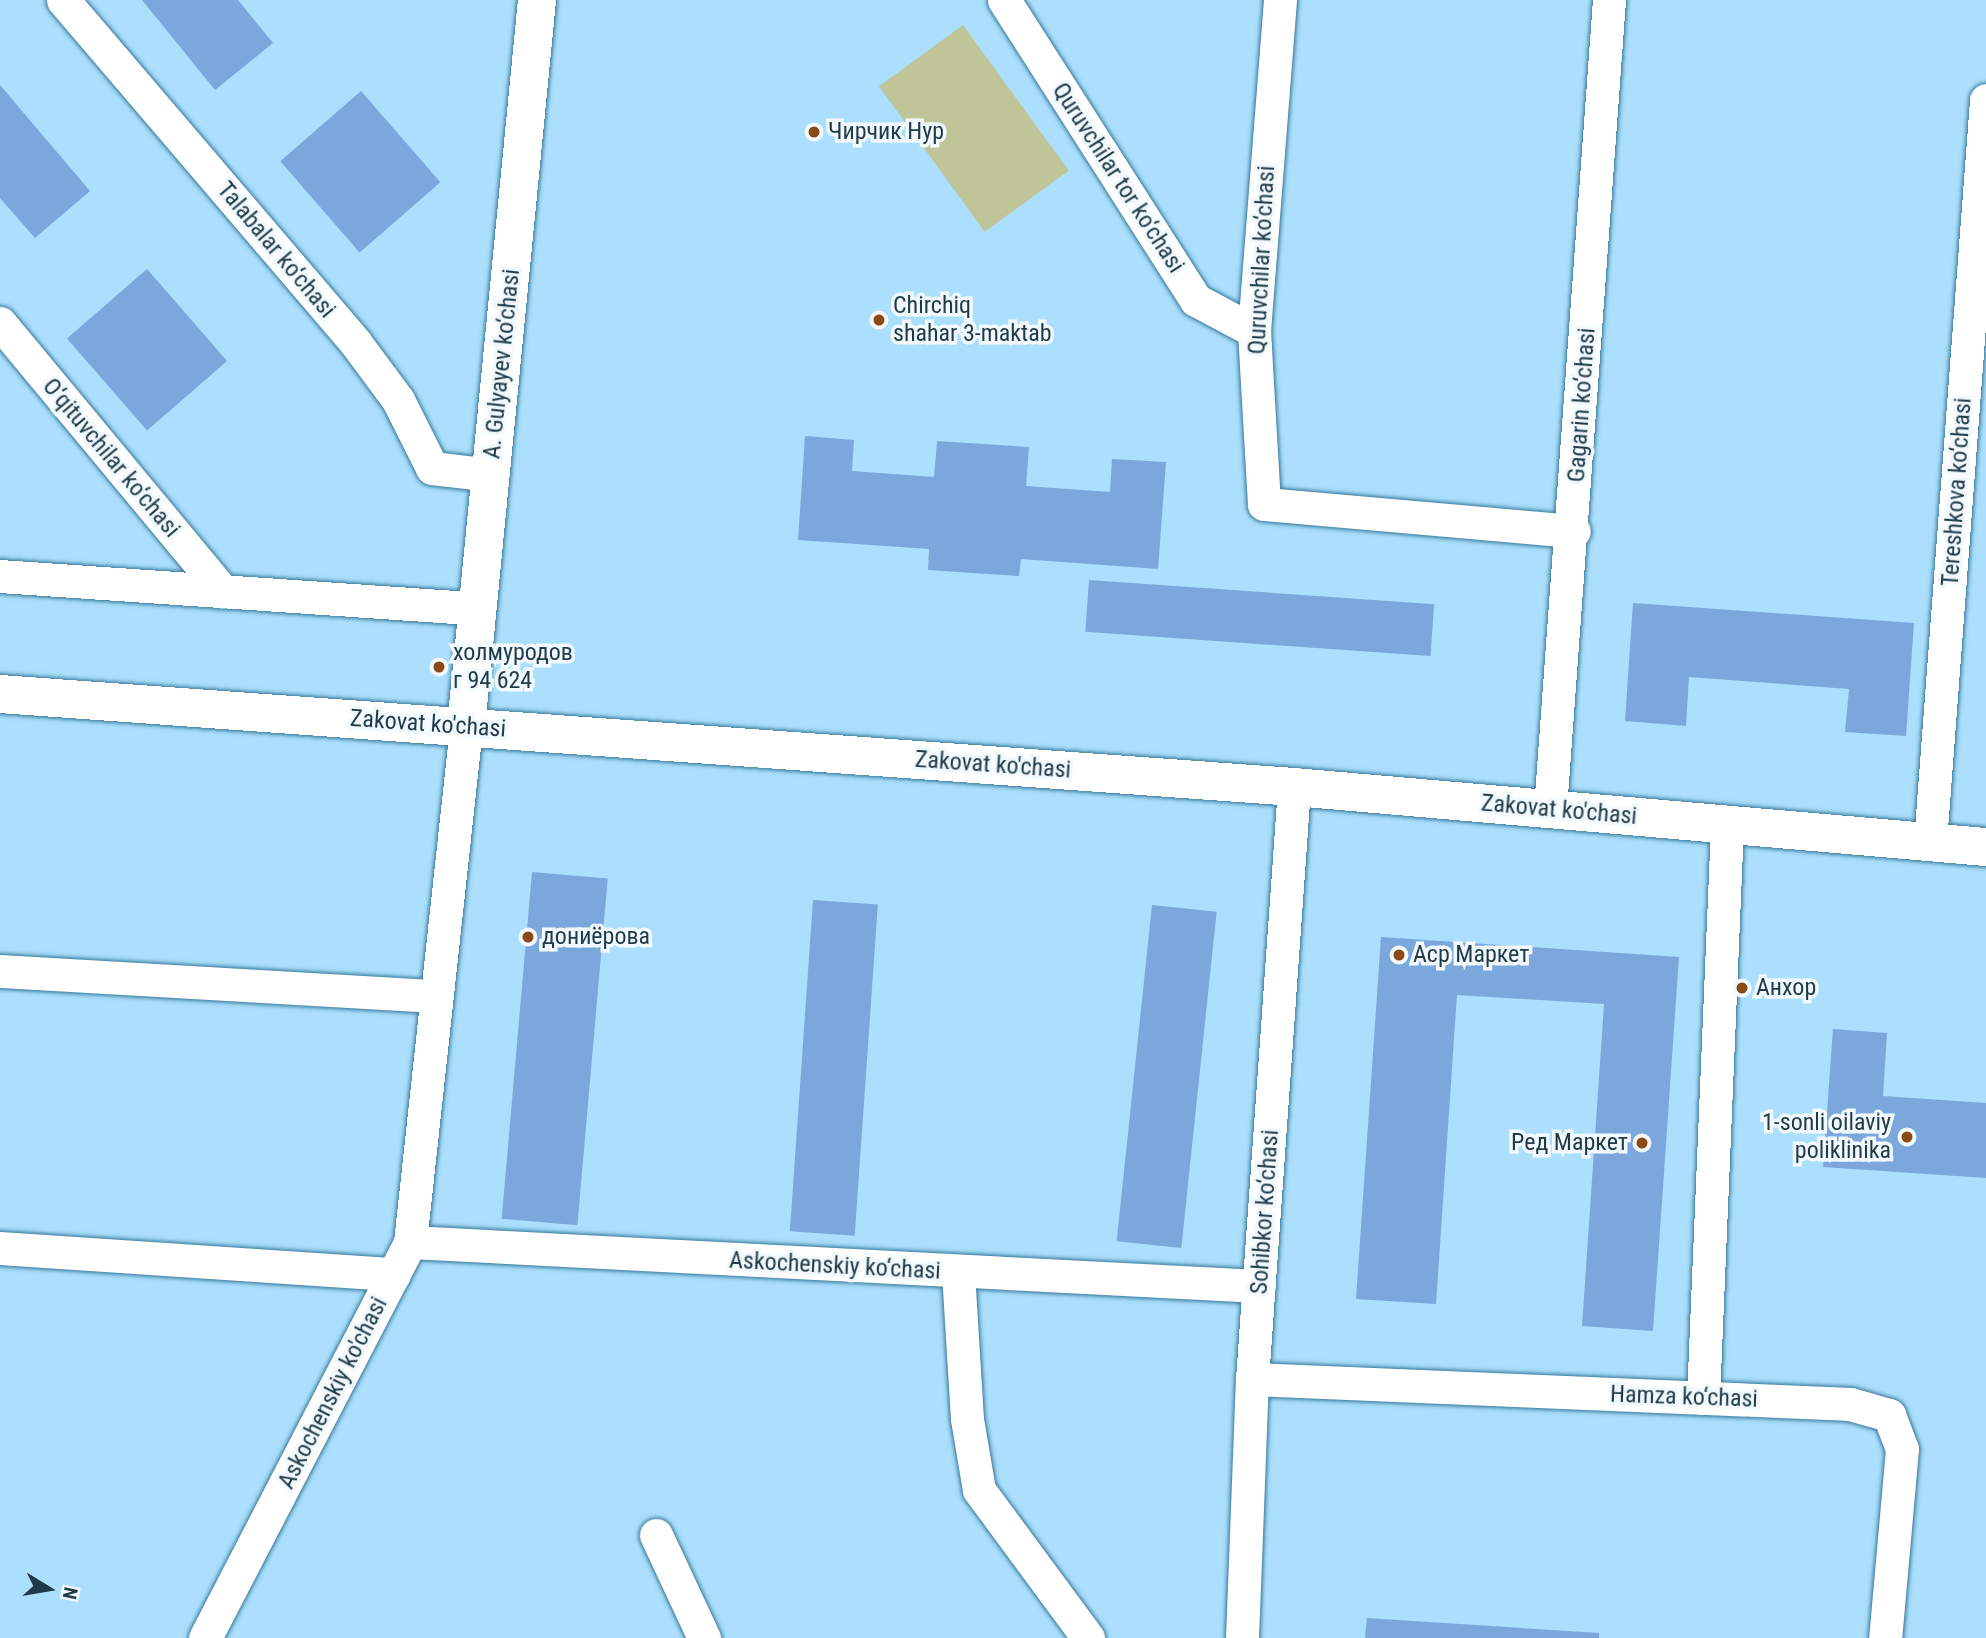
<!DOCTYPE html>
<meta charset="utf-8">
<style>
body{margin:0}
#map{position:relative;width:1986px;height:1638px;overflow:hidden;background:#abdffd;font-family:"Roboto Condensed",sans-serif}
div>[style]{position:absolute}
.green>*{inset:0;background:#bfc599;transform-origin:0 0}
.building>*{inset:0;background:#7ca7dd;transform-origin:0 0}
.roads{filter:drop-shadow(0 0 2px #36789a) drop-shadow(0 0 2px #36789a)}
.street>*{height:33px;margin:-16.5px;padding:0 16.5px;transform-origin:16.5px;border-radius:16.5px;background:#fff}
.secondary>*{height:38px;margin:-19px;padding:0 19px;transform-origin:19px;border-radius:19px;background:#fff}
.dots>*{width:19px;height:19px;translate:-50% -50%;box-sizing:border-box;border:4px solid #f2f9fc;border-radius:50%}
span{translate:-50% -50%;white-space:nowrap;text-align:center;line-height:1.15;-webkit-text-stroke:7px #f2f9fc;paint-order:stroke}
.poi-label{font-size:24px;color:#1f3a49}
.left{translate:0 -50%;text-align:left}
.right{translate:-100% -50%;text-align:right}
.street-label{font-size:24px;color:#1f3a49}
.north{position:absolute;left:14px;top:1554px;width:70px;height:70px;-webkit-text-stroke:5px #f2f9fc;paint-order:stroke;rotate:101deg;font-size:19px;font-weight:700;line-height:28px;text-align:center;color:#1f3a49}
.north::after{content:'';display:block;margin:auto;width:24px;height:32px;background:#1f3a49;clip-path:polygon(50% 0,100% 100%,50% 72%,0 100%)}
</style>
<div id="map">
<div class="green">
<div style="left:963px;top:25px;width:180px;height:104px;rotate:54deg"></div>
</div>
<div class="building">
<div style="clip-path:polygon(142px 0,238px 0,273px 43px,215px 90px)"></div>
<div style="clip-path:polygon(0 85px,90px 191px,35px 238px,0 198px)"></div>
<div style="left:361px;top:91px;width:121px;height:107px;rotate:49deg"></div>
<div style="left:147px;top:269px;width:122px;height:106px;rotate:49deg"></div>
<div style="clip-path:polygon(805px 436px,854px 440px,852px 471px,934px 477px,937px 441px,1029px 447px,1026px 486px,1110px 492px,1112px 459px,1166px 462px,1158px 569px,1021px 559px,1019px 576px,928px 570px,929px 549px,798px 540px)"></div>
<div style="left:1089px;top:580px;width:346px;height:52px;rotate:4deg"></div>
<div style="clip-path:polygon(1633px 603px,1914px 623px,1906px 736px,1845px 732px,1849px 689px,1689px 677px,1686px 726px,1625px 721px)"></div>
<div style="left:532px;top:872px;width:76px;height:348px;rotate:5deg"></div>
<div style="left:813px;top:900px;width:65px;height:332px;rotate:4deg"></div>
<div style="left:1152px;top:905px;width:65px;height:338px;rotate:6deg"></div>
<div style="clip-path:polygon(1381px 937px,1679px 957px,1653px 1331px,1582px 1326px,1604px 1004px,1457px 995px,1436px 1304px,1356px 1299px)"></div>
<div style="clip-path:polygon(1833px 1029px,1887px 1033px,1883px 1096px,1986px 1103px,1986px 1178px,1823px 1167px)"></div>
<div style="clip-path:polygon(1367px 1618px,1599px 1633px,1599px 1638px,1365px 1638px)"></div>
</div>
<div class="roads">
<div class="street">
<div style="left:63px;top:0;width:450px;rotate:49.5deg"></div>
<div style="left:355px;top:342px;width:72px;rotate:53.4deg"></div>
<div style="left:398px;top:400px;width:76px;rotate:63.4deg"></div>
<div style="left:432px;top:468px;width:59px;rotate:6.8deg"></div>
<div style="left:1004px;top:0;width:356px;rotate:57.4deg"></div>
<div style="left:1196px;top:300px;width:66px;rotate:28.1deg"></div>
<div style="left:1280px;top:0;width:332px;rotate:94.5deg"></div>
<div style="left:1254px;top:331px;width:173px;rotate:86.7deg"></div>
<div style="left:1264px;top:504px;width:311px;rotate:5deg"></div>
<div style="left:0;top:323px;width:349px;rotate:50.3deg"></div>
<div style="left:0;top:576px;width:480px;rotate:3.9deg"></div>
<div style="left:1550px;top:809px;width:811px;rotate:-85.83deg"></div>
<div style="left:1930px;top:842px;width:744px;rotate:-85.68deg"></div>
<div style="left:0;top:971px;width:437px;rotate:3.3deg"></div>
<div style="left:410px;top:1242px;width:850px;rotate:2.97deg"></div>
<div style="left:0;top:1248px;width:395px;rotate:3.8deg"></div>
<div style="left:958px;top:1272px;width:147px;rotate:86.5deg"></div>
<div style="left:967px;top:1419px;width:72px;rotate:80.4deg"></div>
<div style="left:979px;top:1490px;width:184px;rotate:53.6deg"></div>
<div style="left:1252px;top:1379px;width:599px;rotate:2.39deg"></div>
<div style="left:1850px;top:1404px;width:41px;rotate:15.8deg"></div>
<div style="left:1889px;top:1415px;width:36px;rotate:69deg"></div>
<div style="left:1902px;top:1449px;width:190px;rotate:95.1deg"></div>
<div style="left:1703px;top:1398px;width:574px;rotate:-87.6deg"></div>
<div style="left:656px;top:1535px;width:114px;rotate:65deg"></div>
<div style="left:205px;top:1638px;width:446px;rotate:-62.6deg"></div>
<div style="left:410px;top:1242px;width:518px;rotate:-83.79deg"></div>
<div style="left:1242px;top:1638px;width:259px;rotate:-87.8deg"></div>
<div style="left:1252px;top:1379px;width:593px;rotate:-85.94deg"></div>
</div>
<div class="secondary">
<div style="left:0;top:694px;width:1297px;rotate:4.11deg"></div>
<div style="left:1294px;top:787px;width:695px;rotate:4.96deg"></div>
<div style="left:466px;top:727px;width:730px;rotate:-84.42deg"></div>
</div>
</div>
<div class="dots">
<div style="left:814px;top:132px;background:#8a4915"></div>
<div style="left:879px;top:320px;background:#8a4915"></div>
<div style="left:439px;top:667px;background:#8a4915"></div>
<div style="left:528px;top:937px;background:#8a4915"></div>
<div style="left:1399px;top:955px;background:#8a4915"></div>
<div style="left:1742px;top:988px;background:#8a4915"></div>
<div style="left:1907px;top:1137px;background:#8a4915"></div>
<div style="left:1642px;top:1143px;background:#8a4915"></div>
</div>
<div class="poi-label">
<span class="left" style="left:828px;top:132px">Чирчик Нур</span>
<span class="left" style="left:893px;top:320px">Chirchiq<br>shahar 3-maktab</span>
<span class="left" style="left:453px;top:667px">холмуродов<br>г 94 624</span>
<span class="left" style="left:542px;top:937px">дониёрова</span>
<span class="left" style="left:1413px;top:955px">Аср Маркет</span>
<span class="left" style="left:1756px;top:988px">Анхор</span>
<span class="right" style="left:1891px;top:1137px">1-sonli oilaviy<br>poliklinika</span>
<span class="right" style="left:1628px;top:1143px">Ред Маркет</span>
</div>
<div class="street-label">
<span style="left:1118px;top:178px;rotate:57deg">Quruvchilar tor ko‘chasi</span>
<span style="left:276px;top:250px;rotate:50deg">Talabalar ko‘chasi</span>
<span style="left:1262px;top:260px;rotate:-87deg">Quruvchilar ko‘chasi</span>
<span style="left:502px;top:364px;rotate:-84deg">A. Gulyayev ko‘chasi</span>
<span style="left:1582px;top:405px;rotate:-86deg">Gagarin ko‘chasi</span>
<span style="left:111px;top:458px;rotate:50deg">O‘qituvchilar ko‘chasi</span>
<span style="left:1957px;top:492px;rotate:-86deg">Tereshkova ko‘chasi</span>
<span style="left:428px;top:724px;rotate:4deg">Zakovat ko'chasi</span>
<span style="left:993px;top:765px;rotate:4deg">Zakovat ko'chasi</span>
<span style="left:1559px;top:810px;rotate:5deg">Zakovat ko'chasi</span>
<span style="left:1265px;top:1212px;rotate:-86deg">Sohibkor ko‘chasi</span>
<span style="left:835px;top:1266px;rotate:3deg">Askochenskiy ko‘chasi</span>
<span style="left:333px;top:1393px;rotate:-63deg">Askochenskiy ko'chasi</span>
<span style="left:1684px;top:1397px;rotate:2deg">Hamza ko‘chasi</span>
</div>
<div class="north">N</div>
</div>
